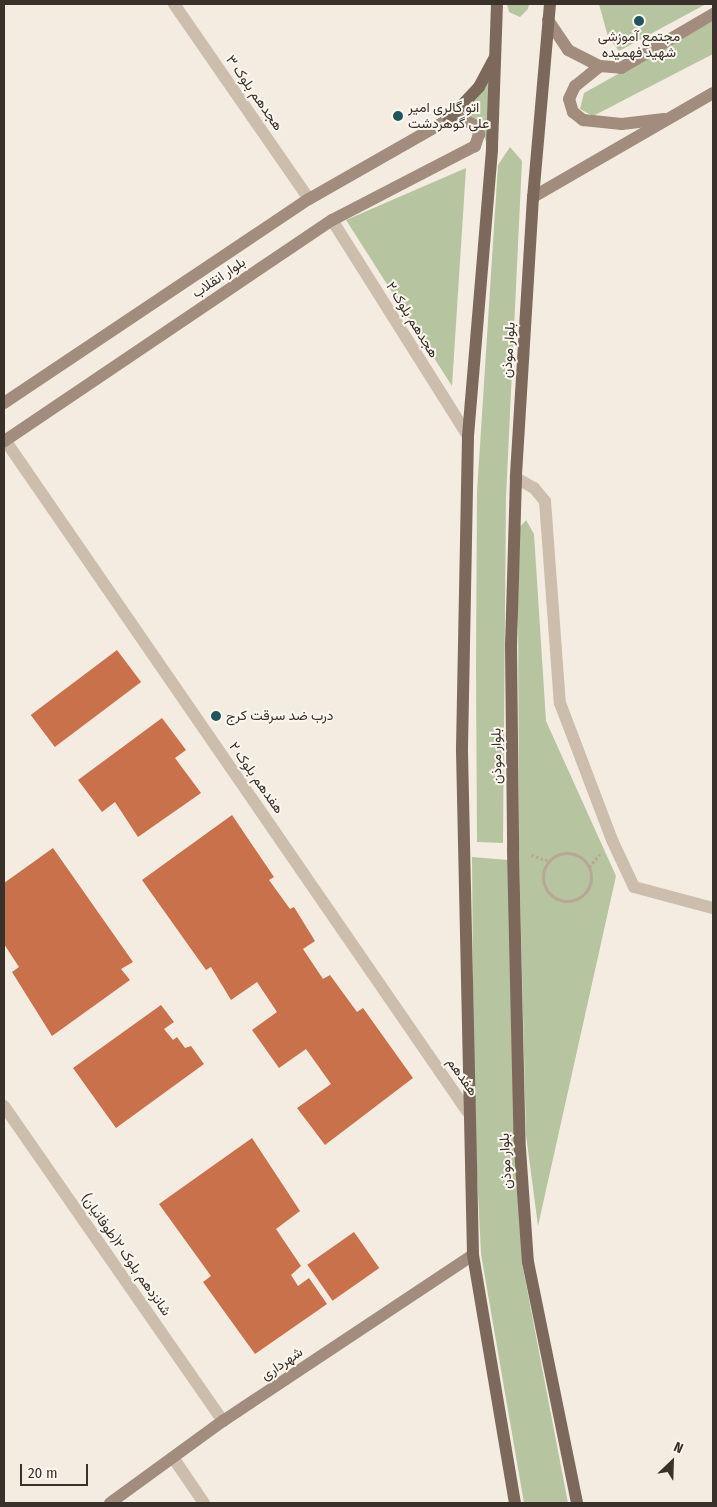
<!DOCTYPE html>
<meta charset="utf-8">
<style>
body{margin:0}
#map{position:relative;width:717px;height:1507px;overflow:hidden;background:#f4ece1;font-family:"Fira Sans Condensed",Vazirmatn,sans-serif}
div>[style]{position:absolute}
.green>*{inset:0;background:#b6c4a0}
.building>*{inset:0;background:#c9714a;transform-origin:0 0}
.path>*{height:3px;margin-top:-1.5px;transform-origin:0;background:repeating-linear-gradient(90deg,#b9a796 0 2.5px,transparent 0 5px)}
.path>.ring{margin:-1.5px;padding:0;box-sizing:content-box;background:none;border:3px solid #b9a796;border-radius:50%}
.lane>*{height:12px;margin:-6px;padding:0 6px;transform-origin:6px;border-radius:6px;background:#cdbdac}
.street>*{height:12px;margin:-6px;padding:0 6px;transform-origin:6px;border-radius:6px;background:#cdbdac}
.secondary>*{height:12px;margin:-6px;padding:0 6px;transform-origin:6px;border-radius:6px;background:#a18c7d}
.primary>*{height:12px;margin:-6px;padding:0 6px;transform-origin:6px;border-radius:6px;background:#7d695c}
.dots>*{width:14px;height:14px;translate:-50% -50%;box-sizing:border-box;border:2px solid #fbf6ee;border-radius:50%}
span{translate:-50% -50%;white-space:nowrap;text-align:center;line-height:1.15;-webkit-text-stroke:4px #fbf6ee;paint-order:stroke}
.poi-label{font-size:14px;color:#3b312b}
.left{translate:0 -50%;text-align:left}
.street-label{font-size:14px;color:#3b312b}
.frame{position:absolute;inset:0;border:5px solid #3b312b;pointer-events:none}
.north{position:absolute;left:647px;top:1437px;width:50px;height:50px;-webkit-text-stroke:4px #fbf6ee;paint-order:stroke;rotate:24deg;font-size:14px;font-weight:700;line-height:20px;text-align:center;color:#3b312b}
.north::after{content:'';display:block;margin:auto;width:18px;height:22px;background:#3b312b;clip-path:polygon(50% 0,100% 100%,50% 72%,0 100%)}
.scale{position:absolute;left:20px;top:1464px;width:68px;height:22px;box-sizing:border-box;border:2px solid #3b312b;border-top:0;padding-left:6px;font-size:15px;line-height:18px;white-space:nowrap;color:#3b312b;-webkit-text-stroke:4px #fbf6ee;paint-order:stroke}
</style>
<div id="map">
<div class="green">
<div style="clip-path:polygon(507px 4px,529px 4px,528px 9px,520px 17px,509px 12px)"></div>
<div style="clip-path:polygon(599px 4px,706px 4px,619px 51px,608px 37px)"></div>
<div style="clip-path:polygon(713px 21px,713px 54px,593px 116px,580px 109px,584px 93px)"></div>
<div style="clip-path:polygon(489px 81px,487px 144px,477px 119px,463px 114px)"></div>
<div style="clip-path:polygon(510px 147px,522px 161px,506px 497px,503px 843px,477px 842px,476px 666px,477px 492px,498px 165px)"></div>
<div style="clip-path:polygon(466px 168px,452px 386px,346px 220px)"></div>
<div style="clip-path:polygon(526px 520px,534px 534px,546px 721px,616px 876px,538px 1226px,526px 1135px,519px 851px,518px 600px,520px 527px)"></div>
<div style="clip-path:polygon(472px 857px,508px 860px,522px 1263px,568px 1503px,524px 1503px,481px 1254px,474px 1112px)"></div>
</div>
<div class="building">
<div style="left:117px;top:650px;width:40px;height:108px;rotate:53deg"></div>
<div style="clip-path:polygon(162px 718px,186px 750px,175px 758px,201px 793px,138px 837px,115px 802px,102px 812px,78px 780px)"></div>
<div style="clip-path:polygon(232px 815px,274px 877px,269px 880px,290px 909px,294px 907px,315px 941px,303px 949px,323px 979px,330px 975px,357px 1012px,363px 1008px,413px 1078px,325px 1145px,297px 1108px,331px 1084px,306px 1049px,279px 1068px,252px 1030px,277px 1012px,257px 982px,231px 1000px,211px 967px,206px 970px,142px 880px)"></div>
<div style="clip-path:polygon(53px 848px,133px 962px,121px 969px,130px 980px,52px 1036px,12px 972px,19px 967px,4px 944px,4px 883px)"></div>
<div style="clip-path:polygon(161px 1005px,174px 1022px,164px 1029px,173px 1040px,177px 1037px,185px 1048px,191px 1046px,204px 1064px,116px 1128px,73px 1068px)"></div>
<div style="clip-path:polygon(252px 1138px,300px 1211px,276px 1229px,301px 1266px,291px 1275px,298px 1286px,309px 1278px,327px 1304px,255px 1354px,203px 1282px,211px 1276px,159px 1204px)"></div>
<div style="left:354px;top:1232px;width:44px;height:57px;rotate:55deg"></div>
</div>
<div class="path">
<div class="ring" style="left:543px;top:853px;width:45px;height:45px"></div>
<div style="left:531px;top:855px;width:19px;rotate:18deg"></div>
<div style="left:589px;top:867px;width:17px;rotate:-50deg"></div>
</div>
<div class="lane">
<div style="left:516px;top:478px;width:21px;rotate:29deg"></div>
<div style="left:534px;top:488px;width:17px;rotate:50deg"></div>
<div style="left:545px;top:501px;width:203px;rotate:85.8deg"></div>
<div style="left:560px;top:703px;width:147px;rotate:69.2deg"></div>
<div style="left:612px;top:840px;width:52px;rotate:64.9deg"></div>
<div style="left:634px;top:887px;width:82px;rotate:14.9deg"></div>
</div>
<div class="street">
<div style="left:174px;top:4px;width:237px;rotate:55.3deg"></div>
<div style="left:332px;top:220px;width:255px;rotate:57.8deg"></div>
<div style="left:5px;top:440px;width:815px;rotate:55.45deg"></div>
<div style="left:4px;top:1106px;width:384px;rotate:55.2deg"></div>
<div style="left:174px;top:1459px;width:53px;rotate:55.7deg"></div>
</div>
<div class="secondary">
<div style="left:548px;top:20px;width:36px;rotate:56deg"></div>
<div style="left:568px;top:50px;width:36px;rotate:27deg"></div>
<div style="left:600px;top:66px;width:21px;rotate:5deg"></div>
<div style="left:621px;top:68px;width:107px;rotate:-30.4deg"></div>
<div style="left:600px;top:66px;width:32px;rotate:141deg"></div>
<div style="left:575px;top:86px;width:14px;rotate:115deg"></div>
<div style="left:569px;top:99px;width:14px;rotate:73deg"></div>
<div style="left:573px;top:112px;width:13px;rotate:39deg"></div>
<div style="left:583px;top:120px;width:39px;rotate:6deg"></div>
<div style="left:622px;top:124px;width:42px;rotate:-6.8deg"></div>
<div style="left:533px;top:197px;width:208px;rotate:-30deg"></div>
<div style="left:4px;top:403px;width:367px;rotate:-33.8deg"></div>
<div style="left:309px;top:199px;width:161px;rotate:-29.7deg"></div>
<div style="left:449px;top:119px;width:14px"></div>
<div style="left:463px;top:119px;width:15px;rotate:28deg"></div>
<div style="left:476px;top:126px;width:9px;rotate:69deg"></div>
<div style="left:479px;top:134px;width:13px;rotate:108deg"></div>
<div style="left:475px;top:146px;width:161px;rotate:152.6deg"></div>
<div style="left:332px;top:220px;width:396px;rotate:146deg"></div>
<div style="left:110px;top:1503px;width:140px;rotate:-36deg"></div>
<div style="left:223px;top:1421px;width:300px;rotate:-33.6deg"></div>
</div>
<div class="primary">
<div style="left:497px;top:4px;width:146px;rotate:92deg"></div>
<div style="left:492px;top:150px;width:287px;rotate:94.8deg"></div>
<div style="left:468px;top:436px;width:315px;rotate:91.1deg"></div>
<div style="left:462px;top:751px;width:504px;rotate:88.75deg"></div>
<div style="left:473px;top:1255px;width:252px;rotate:80.4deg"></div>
<div style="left:550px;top:4px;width:194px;rotate:95deg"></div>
<div style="left:533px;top:197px;width:282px;rotate:93.5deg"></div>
<div style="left:516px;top:478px;width:167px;rotate:91.7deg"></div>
<div style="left:511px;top:645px;width:205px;rotate:89.4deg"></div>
<div style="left:513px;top:850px;width:299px;rotate:88.7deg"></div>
<div style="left:520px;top:1149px;width:113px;rotate:86deg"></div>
<div style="left:528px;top:1262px;width:246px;rotate:78.5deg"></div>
<div style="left:449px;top:119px;width:44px;rotate:-46.8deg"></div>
<div style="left:479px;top:87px;width:32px;rotate:-62deg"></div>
</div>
<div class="dots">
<div style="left:639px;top:21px;background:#1f565e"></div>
<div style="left:398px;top:116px;background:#1f565e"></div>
<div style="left:216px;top:716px;background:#1f565e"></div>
</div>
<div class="poi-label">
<span style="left:639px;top:45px">مجتمع آموزشی<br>شهید فهمیده</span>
<span class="left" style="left:408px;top:116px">اتو گالری امیر<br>علی گوهردشت</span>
<span class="left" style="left:226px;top:716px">درب ضد سرقت کرج</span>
</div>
<div class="street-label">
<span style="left:254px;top:93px;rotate:55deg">هجدهم بلوک ۳</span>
<span style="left:219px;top:278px;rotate:-34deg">بلوار انقلاب</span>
<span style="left:412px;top:320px;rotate:58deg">هجدهم بلوک ۲</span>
<span style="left:509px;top:350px;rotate:-86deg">بلوار موذن</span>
<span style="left:497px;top:756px;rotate:-91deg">بلوار موذن</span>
<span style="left:256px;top:778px;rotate:55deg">هفدهم بلوک ۲</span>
<span style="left:462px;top:1077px;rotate:55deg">هفدهم</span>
<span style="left:506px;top:1161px;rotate:-93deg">بلوار موذن</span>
<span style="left:126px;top:1255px;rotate:55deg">شانزدهم بلوک ۲(طوفانیان)</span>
<span style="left:282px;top:1364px;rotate:-34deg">شهرداری</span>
</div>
<div class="frame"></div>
<div class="north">N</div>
<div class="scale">20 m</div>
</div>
